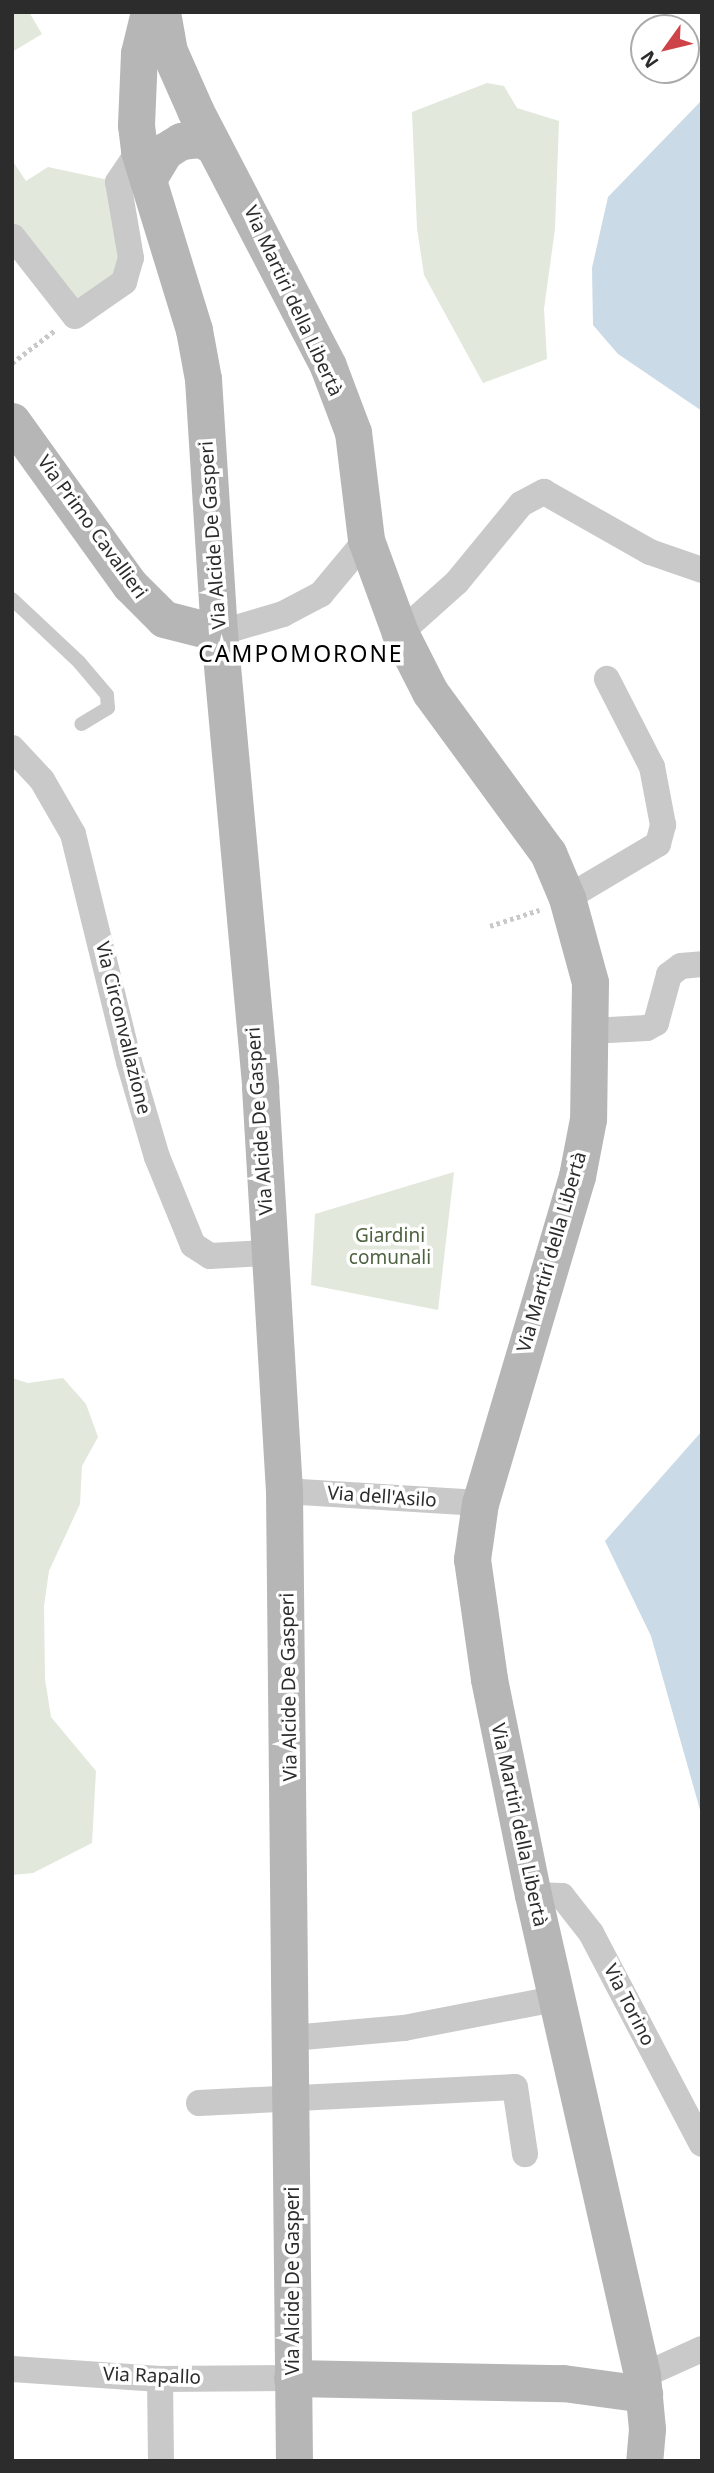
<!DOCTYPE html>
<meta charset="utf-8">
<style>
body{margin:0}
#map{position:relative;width:714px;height:2473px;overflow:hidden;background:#fff;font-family:"Noto Sans",sans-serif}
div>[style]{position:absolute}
.green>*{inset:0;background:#e2e8db}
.water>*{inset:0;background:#cadae6}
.path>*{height:4.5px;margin-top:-2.25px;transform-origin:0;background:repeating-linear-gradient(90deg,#c9c9c9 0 3.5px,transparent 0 7px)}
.lane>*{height:14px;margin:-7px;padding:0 7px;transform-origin:7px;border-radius:7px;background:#c9c9c9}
.street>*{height:26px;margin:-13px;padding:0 13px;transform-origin:13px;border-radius:13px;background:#c9c9c9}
.secondary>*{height:37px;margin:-18.5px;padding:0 18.5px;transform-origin:18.5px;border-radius:18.5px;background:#b6b6b6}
span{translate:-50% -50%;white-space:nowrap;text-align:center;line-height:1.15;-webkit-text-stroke:7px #fff;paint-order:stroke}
.street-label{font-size:19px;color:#2c2c2c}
.park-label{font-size:19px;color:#4e6240}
.quarter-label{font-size:23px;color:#000;letter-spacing:2px}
.frame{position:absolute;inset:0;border:14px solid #2c2c2c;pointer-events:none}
.north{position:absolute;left:630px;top:14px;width:70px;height:70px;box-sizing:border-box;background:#fff;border:2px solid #ababab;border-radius:50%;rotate:236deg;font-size:19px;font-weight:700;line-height:28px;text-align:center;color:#2c2c2c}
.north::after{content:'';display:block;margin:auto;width:24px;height:32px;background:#ce4347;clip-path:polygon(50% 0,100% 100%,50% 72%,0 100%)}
</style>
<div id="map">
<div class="green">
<div style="clip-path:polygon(12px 12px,29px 12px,42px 34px,12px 52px)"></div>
<div style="clip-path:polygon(487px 83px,504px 86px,517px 108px,559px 121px,555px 229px,544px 309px,547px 359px,483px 383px,424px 275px,417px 228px,412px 112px)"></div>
<div style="clip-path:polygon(12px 160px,26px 181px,48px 167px,118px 182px,131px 258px,75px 316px,12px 236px)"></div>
<div style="clip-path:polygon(454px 1172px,438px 1310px,311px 1285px,315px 1214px)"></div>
<div style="clip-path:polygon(12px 1378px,28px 1383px,63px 1378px,86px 1404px,98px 1437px,82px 1466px,80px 1504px,49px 1571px,44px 1606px,45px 1679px,51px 1717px,96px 1771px,92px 1843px,33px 1873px,12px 1875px)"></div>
</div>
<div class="water">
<div style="clip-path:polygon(702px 100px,702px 411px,618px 354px,593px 325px,592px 268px,608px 197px)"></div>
<div style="clip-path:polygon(702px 1431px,702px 1817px,651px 1636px,605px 1541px)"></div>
</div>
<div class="path">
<div style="left:12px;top:363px;width:53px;rotate:-37.3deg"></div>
<div style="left:490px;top:926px;width:52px;rotate:-18.1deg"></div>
</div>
<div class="lane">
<div style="left:12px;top:599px;width:92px;rotate:43.2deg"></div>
<div style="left:79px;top:662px;width:43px;rotate:49.7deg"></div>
<div style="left:107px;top:695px;width:13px;rotate:86deg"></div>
<div style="left:108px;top:708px;width:31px;rotate:149deg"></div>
</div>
<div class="street">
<div style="left:13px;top:237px;width:100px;rotate:51.9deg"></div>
<div style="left:75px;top:316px;width:60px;rotate:-34.8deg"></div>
<div style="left:124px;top:282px;width:25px;rotate:-74deg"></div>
<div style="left:131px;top:258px;width:77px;rotate:-99.7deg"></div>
<div style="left:118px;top:182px;width:37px;rotate:-56deg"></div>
<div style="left:219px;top:633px;width:67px;rotate:-16.5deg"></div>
<div style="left:283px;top:614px;width:43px;rotate:-27.8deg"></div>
<div style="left:321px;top:594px;width:70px;rotate:-50.2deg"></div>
<div style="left:400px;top:633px;width:76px;rotate:-41.8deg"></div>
<div style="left:457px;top:582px;width:101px;rotate:-50.6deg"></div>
<div style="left:521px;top:504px;width:26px;rotate:-28deg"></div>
<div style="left:544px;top:492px;width:122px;rotate:29.5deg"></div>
<div style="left:650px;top:552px;width:55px;rotate:19.1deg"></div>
<div style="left:12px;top:748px;width:44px;rotate:46.8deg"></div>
<div style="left:42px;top:780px;width:62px;rotate:60.1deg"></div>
<div style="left:73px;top:834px;width:235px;rotate:76.2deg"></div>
<div style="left:129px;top:1062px;width:99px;rotate:73.6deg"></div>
<div style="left:157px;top:1157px;width:95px;rotate:67.8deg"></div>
<div style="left:193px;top:1245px;width:20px;rotate:33deg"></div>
<div style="left:210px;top:1256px;width:58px;rotate:-3deg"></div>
<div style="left:567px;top:898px;width:106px;rotate:-30.7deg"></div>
<div style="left:658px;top:844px;width:20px;rotate:-75deg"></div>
<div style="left:663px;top:825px;width:59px;rotate:-100.7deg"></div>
<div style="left:652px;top:767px;width:99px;rotate:-117.1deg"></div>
<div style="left:590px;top:1031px;width:57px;rotate:-3deg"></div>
<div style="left:647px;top:1028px;width:10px;rotate:-29deg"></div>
<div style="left:656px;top:1023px;width:50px;rotate:-74.8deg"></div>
<div style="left:669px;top:975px;width:15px;rotate:-37deg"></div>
<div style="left:681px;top:966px;width:21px;rotate:-5deg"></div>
<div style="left:284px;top:1491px;width:196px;rotate:3.5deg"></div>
<div style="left:533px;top:1895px;width:29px;rotate:2deg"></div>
<div style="left:562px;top:1896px;width:47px;rotate:51.9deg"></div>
<div style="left:591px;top:1933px;width:238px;rotate:62.3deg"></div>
<div style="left:292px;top:2038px;width:112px;rotate:-5.1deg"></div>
<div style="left:404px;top:2028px;width:154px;rotate:-10.9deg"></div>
<div style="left:199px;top:2103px;width:316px;rotate:-2.9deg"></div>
<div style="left:515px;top:2087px;width:68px;rotate:81.5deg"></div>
<div style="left:12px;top:2369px;width:148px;rotate:3.9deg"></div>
<div style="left:160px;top:2379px;width:132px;rotate:-0.4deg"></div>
<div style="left:642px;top:2376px;width:66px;rotate:-24.2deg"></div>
<div style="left:160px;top:2379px;width:82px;rotate:89.3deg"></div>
</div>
<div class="secondary">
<div style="left:149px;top:12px;width:42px;rotate:103.7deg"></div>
<div style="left:139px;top:53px;width:72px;rotate:92.4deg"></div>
<div style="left:136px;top:125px;width:26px;rotate:83deg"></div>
<div style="left:139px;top:151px;width:187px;rotate:72.9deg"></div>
<div style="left:194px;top:330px;width:50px;rotate:79.6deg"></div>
<div style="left:203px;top:379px;width:255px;rotate:86.4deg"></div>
<div style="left:219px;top:633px;width:456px;rotate:84.8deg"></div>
<div style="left:260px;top:1087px;width:405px;rotate:86.6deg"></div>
<div style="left:284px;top:1491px;width:970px;rotate:89.41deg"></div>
<div style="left:162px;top:12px;width:40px;rotate:80deg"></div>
<div style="left:169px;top:51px;width:67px;rotate:66.1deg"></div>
<div style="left:196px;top:112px;width:286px;rotate:62.5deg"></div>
<div style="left:328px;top:366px;width:71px;rotate:69.3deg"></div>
<div style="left:353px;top:432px;width:109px;rotate:83.1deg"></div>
<div style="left:366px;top:540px;width:99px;rotate:69.9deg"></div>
<div style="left:400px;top:633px;width:66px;rotate:63deg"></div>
<div style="left:430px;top:692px;width:200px;rotate:53.8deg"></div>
<div style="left:548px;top:853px;width:49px;rotate:67.1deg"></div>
<div style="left:567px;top:898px;width:87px;rotate:74.7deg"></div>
<div style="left:590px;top:982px;width:137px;rotate:90.8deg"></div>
<div style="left:588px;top:1119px;width:58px;rotate:100.9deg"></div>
<div style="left:577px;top:1176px;width:341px;rotate:106.5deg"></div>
<div style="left:480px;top:1503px;width:57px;rotate:98.1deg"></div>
<div style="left:472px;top:1559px;width:121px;rotate:81.9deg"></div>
<div style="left:489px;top:1679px;width:220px;rotate:78.5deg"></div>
<div style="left:533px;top:1895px;width:493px;rotate:77.2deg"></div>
<div style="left:642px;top:2376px;width:53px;rotate:84.6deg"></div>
<div style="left:647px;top:2429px;width:32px;rotate:95deg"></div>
<div style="left:148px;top:179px;width:33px;rotate:-59deg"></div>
<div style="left:165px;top:151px;width:19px;rotate:-32deg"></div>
<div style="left:181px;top:141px;width:20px;rotate:-6deg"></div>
<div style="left:201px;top:139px;width:14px;rotate:30deg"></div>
<div style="left:12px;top:421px;width:202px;rotate:54.3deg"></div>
<div style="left:130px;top:585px;width:48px;rotate:45deg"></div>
<div style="left:164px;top:619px;width:57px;rotate:14.3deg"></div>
<div style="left:292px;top:2378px;width:271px;rotate:1.1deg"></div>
<div style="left:563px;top:2383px;width:82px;rotate:7.7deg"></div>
</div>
<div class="street-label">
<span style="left:293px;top:301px;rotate:65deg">Via Martiri della Libertà</span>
<span style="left:92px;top:527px;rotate:54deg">Via Primo Cavallieri</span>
<span style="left:213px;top:535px;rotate:-94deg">Via Alcide De Gasperi</span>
<span style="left:123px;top:1028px;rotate:76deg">Via Circonvallazione</span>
<span style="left:260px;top:1121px;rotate:-94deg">Via Alcide De Gasperi</span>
<span style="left:552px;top:1252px;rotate:-74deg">Via Martiri della Libertà</span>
<span style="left:382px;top:1497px;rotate:4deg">Via dell'Asilo</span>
<span style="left:289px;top:1687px;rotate:-91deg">Via Alcide De Gasperi</span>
<span style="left:519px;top:1825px;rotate:78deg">Via Martiri della Libertà</span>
<span style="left:629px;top:2005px;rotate:63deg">Via Torino</span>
<span style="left:293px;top:2281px;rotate:-90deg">Via Alcide De Gasperi</span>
<span style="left:152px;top:2376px;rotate:2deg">Via Rapallo</span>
</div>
<div class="park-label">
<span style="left:390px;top:1247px">Giardini<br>comunali</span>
</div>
<div class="quarter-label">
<span style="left:301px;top:653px">CAMPOMORONE</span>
</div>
<div class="frame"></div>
<div class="north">N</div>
</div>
